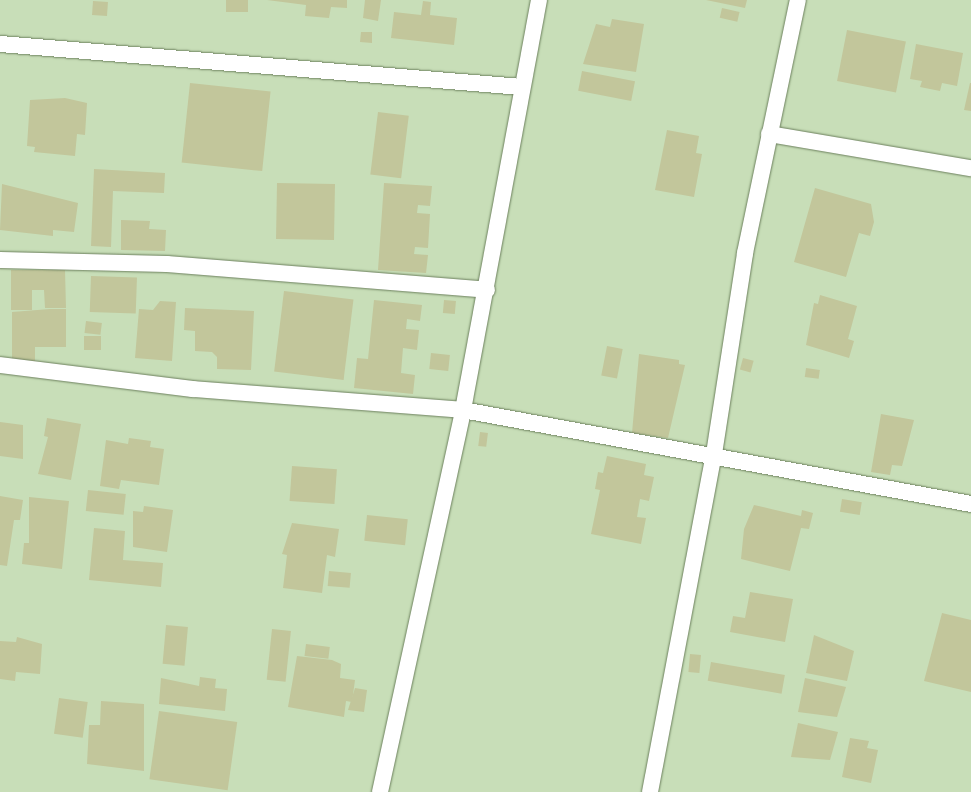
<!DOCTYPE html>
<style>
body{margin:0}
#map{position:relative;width:971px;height:792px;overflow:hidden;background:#c8deb8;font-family:"DM Sans",sans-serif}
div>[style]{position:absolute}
.building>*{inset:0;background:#c2c69b;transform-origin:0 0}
.roads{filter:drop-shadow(0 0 1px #6c805d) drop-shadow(0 0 1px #6c805d)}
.street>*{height:16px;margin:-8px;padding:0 8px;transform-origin:8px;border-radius:8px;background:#fff}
span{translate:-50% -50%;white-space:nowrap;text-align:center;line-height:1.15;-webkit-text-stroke:5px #c8deb8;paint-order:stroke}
</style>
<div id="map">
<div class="building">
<div style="left:226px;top:0;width:22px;height:12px"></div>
<div style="clip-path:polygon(267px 0,347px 0,347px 8px,331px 7px,329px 18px,305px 16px,306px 5px)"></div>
<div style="clip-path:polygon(365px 0,381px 0,378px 21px,363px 18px)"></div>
<div style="clip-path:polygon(706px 0,747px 0,745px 8px)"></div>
<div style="left:93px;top:1px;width:15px;height:14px;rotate:4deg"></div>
<div style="clip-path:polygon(423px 1px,431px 2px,430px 15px,457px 18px,454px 45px,391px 38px,394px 12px,421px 15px)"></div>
<div style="left:722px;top:8px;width:18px;height:10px;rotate:13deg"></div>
<div style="clip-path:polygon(612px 19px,644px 24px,636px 72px,583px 64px,596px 24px,610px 27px)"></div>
<div style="left:847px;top:30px;width:60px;height:52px;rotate:11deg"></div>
<div style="clip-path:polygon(361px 32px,372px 32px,372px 43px,360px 42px)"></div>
<div style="clip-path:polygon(916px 44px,963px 53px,957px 86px,942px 83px,940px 91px,920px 87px,922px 81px,910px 79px)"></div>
<div style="left:582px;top:71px;width:54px;height:20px;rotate:11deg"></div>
<div style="left:190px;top:83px;width:81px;height:80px;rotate:6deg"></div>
<div style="clip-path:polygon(970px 83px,971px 83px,971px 111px,964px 110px)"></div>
<div style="clip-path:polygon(65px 98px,87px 103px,85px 135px,77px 134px,75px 156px,34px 152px,35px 147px,27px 146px,30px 100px)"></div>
<div style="left:378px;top:112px;width:31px;height:63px;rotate:7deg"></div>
<div style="clip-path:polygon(667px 130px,699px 136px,696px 153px,702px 154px,694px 197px,655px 190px)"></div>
<div style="clip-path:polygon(94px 169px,165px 173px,164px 193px,113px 191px,111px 247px,91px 246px)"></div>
<div style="left:277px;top:183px;width:58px;height:56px;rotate:1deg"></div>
<div style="clip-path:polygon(384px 183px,432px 186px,430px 206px,418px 205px,417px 213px,430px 214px,428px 248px,415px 247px,414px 254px,428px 255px,426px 273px,378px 270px)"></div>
<div style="clip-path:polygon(2px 184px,78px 203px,74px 232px,53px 230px,53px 236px,0 230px)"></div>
<div style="clip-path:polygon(815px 188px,871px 204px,874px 222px,870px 236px,859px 233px,846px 277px,794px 262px)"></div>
<div style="clip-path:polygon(121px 220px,150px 221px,149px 229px,166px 230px,165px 251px,121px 250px)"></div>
<div style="clip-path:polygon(11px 270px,65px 270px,66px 308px,45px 308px,44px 290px,32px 290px,32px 310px,11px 310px)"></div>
<div style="left:91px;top:276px;width:46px;height:36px;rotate:2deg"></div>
<div style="left:284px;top:291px;width:70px;height:81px;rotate:7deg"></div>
<div style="clip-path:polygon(820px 295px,857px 306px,848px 339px,854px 341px,849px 358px,806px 345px,814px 303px,818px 304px)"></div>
<div style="clip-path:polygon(374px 300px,422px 305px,420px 321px,407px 319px,406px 329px,419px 330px,417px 350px,403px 348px,401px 373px,415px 375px,413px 394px,354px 388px,357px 358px,368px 359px)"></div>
<div style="left:444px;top:300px;width:12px;height:13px;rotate:5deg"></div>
<div style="clip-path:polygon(160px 301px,176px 302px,172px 361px,135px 358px,139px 309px,153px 310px)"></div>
<div style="clip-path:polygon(185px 308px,254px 311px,251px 370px,217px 369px,217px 357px,212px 352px,195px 351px,195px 331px,184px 330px)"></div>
<div style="clip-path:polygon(50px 309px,66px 309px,66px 347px,35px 347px,35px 365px,12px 365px,12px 312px)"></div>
<div style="left:86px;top:321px;width:16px;height:12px;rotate:7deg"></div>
<div style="left:84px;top:336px;width:17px;height:14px"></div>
<div style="left:607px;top:346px;width:16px;height:30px;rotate:11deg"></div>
<div style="left:431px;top:353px;width:19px;height:16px;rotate:6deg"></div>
<div style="clip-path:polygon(639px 354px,679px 360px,679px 364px,685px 365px,668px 438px,632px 433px)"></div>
<div style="left:743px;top:358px;width:11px;height:12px;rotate:15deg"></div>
<div style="left:806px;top:368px;width:14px;height:9px;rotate:8deg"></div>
<div style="clip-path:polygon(881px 414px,914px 420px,902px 466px,892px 465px,890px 475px,871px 472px)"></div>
<div style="clip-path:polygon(47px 418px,81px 424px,71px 480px,38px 474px,48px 437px,44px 436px)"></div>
<div style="clip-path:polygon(0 422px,23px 425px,23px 459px,0 456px)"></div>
<div style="left:480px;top:432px;width:8px;height:14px;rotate:7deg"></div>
<div style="clip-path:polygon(129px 438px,151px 441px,150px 447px,164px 449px,159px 485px,121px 480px,119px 489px,100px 486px,106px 440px,128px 444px)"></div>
<div style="clip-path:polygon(607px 456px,646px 464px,644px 475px,654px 477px,649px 501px,640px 499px,637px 517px,646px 518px,641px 544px,591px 534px,600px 490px,595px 489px,598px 472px,603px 473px)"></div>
<div style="left:292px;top:466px;width:45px;height:35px;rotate:4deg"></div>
<div style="left:88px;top:490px;width:38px;height:21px;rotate:6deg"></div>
<div style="clip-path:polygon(0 496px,23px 500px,20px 520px,14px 520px,7px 566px,0 565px)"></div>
<div style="clip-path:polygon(29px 497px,69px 501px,62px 569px,22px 564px,24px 543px,29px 543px)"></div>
<div style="left:842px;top:499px;width:20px;height:13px;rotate:9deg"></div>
<div style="clip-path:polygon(754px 505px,801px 516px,802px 510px,813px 513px,809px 529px,801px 528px,790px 571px,741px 559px,744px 529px)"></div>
<div style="clip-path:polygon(144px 506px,173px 510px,167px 552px,133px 547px,133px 511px,143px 512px)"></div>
<div style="left:367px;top:515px;width:41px;height:26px;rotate:6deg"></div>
<div style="clip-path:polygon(292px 523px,339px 529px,335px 557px,327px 555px,322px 593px,283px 588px,287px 555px,282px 554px)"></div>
<div style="clip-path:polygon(94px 528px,125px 531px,123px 560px,163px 563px,161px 587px,89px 580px)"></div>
<div style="left:329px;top:571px;width:22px;height:15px;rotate:5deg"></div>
<div style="clip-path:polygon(750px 592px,793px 599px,785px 642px,730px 632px,733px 616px,745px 618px)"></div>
<div style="clip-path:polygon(942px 613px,971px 620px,971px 692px,924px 681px)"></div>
<div style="left:166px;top:625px;width:22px;height:39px;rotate:5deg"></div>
<div style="left:272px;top:629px;width:19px;height:51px;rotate:6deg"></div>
<div style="clip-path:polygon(814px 635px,854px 651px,847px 681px,806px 673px)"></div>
<div style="clip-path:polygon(17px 637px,42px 644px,40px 674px,16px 672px,15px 681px,0 679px,0 641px,16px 642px)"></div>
<div style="left:306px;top:644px;width:24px;height:12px;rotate:7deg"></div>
<div style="left:690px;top:654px;width:11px;height:18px;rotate:5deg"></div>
<div style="clip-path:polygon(297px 656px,332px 660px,341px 664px,340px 678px,355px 680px,352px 702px,346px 701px,344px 717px,288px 707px)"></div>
<div style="left:711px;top:662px;width:75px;height:19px;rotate:10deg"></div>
<div style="clip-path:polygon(200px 677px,216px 679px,215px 688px,227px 689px,225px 711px,159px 704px,161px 678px,199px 686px)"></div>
<div style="clip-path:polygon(805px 678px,846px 687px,837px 717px,798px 712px)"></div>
<div style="clip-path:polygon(355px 688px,367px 690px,364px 712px,348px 710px)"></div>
<div style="left:59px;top:698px;width:29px;height:36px;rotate:8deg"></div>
<div style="clip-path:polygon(101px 701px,144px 704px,144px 771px,87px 764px,89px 725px,100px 725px)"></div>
<div style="left:159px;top:711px;width:79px;height:69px;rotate:8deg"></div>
<div style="clip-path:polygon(798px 723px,838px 732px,830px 760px,791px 757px)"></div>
<div style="clip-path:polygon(850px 738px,869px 741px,867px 748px,878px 750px,871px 783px,842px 777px)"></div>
</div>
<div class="roads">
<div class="street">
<div style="left:0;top:44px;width:524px;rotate:4.71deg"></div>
<div style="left:769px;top:134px;width:205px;rotate:9.6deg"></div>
<div style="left:0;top:260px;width:167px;rotate:1.4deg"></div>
<div style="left:167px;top:264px;width:321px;rotate:4.6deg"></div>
<div style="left:0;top:365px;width:194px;rotate:7.1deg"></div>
<div style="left:193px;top:389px;width:271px;rotate:4.4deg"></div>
<div style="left:463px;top:410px;width:517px;rotate:10.48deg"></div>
<div style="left:380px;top:792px;width:391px;rotate:-77.7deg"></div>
<div style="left:463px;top:410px;width:417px;rotate:-79.5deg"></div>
<div style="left:650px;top:792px;width:344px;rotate:-79.3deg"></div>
<div style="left:714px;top:454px;width:203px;rotate:-81.2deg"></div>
<div style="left:745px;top:253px;width:258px;rotate:-78.2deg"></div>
</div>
</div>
</div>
